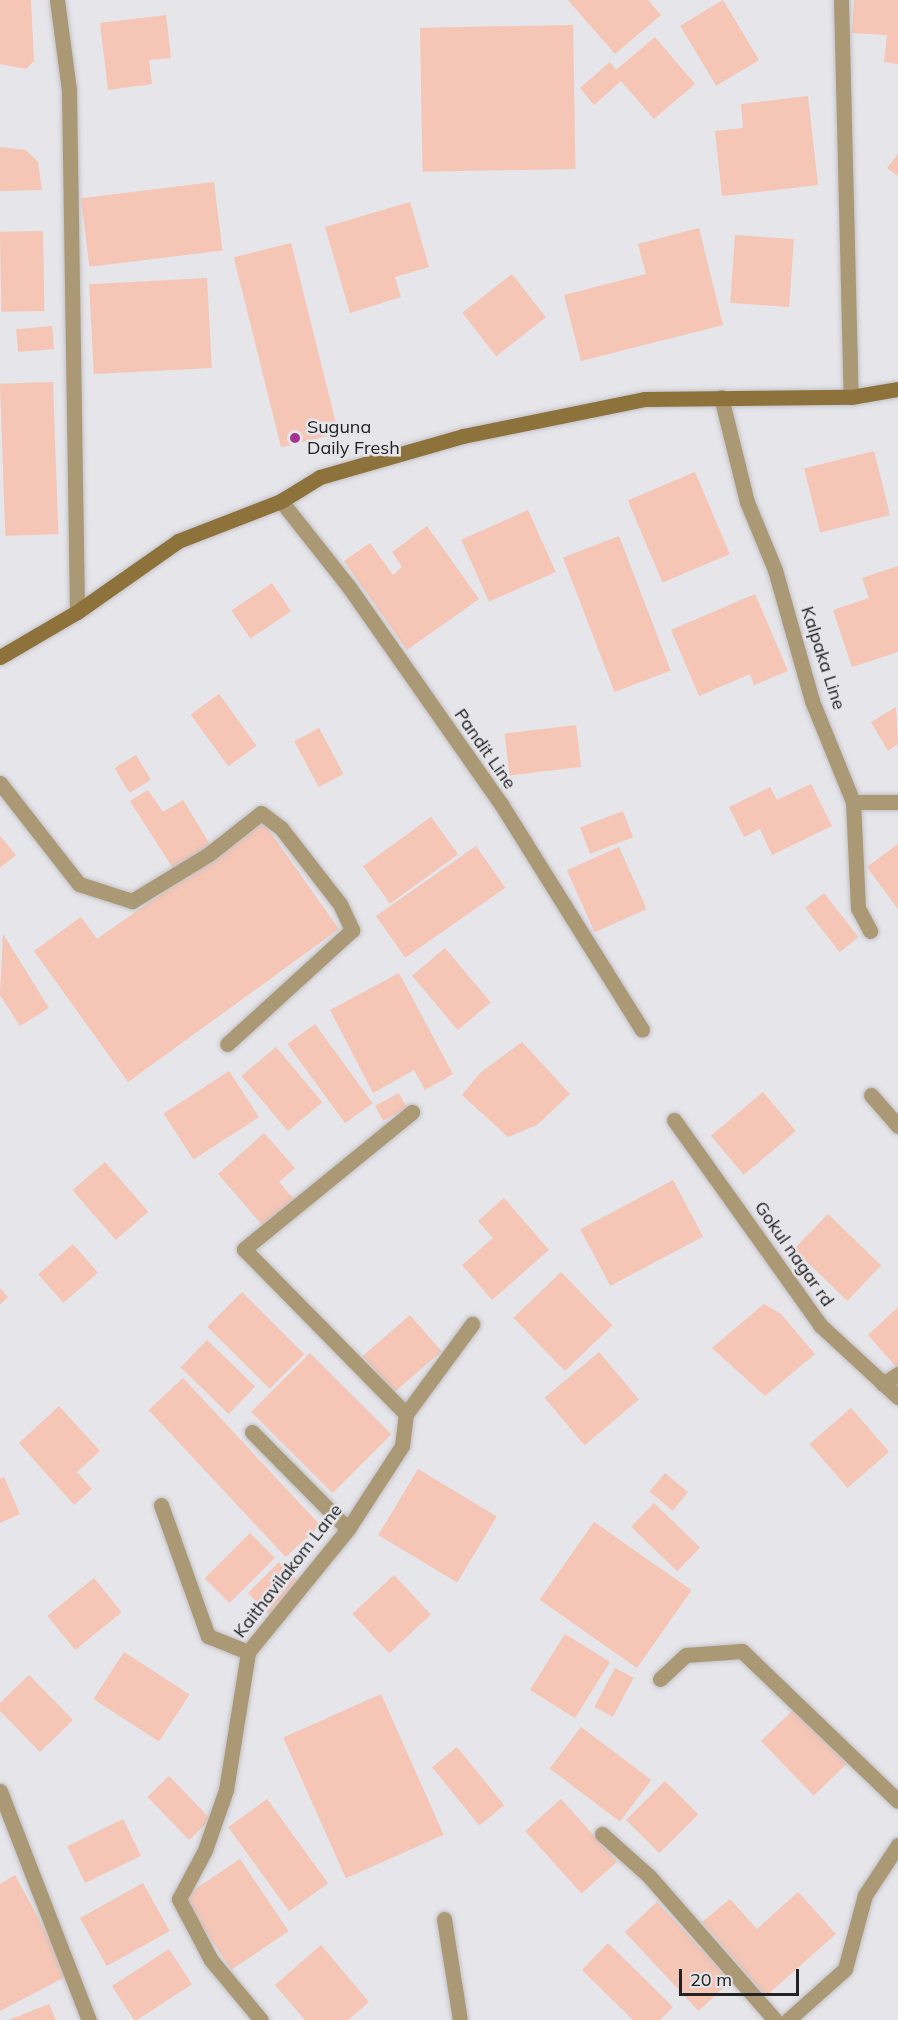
<!DOCTYPE html>
<style>
body{margin:0}
#map{position:relative;width:898px;height:2020px;overflow:hidden;background:#e5e5ea;font-family:Mulish,sans-serif}
div>[style]{position:absolute}
.building>*{inset:0;background:#f5c5b5;transform-origin:0 0}
.roads{filter:drop-shadow(0 0 2px #c2c2c6) drop-shadow(0 0 2px #c2c2c6)}
.street>*{height:15px;margin:-7.5px;padding:0 7.5px;transform-origin:7.5px;border-radius:7.5px;background:#ab9875}
.secondary>*{height:15px;margin:-7.5px;padding:0 7.5px;transform-origin:7.5px;border-radius:7.5px;background:#8e723b}
.dots>*{width:16px;height:16px;translate:-50% -50%;box-sizing:border-box;border:3px solid #e5e5ea;border-radius:50%}
span{translate:-50% -50%;white-space:nowrap;text-align:center;line-height:1.15;-webkit-text-stroke:5px #e5e5ea;paint-order:stroke}
.poi-label{font-size:18px;color:#222224}
.left{translate:0 -50%;text-align:left}
.street-label{font-size:18px;color:#222224}
.scale{position:absolute;left:679px;top:1969px;width:120px;height:27px;box-sizing:border-box;border:3px solid #222224;border-top:0;padding-left:8px;font-size:18px;line-height:21px;white-space:nowrap;color:#222224;-webkit-text-stroke:4px #e5e5ea;paint-order:stroke}
</style>
<div id="map">
<div class="building">
<div style="clip-path:polygon(0 0,31px 0,34px 61px,26px 69px,0 64px)"></div>
<div style="clip-path:polygon(568px 0,648px 0,661px 15px,615px 54px)"></div>
<div style="left:723px;top:0;width:70px;height:50px;rotate:59deg"></div>
<div style="clip-path:polygon(854px 0,898px 0,898px 64px,884px 62px,887px 35px,852px 33px)"></div>
<div style="clip-path:polygon(166px 15px,171px 58px,149px 60px,152px 84px,108px 90px,100px 23px)"></div>
<div style="left:573px;top:25px;width:144px;height:153px;rotate:89deg"></div>
<div style="clip-path:polygon(655px 37px,695px 84px,654px 119px,621px 81px,594px 105px,580px 88px,610px 62px,616px 70px)"></div>
<div style="clip-path:polygon(808px 96px,818px 185px,722px 196px,715px 131px,743px 128px,741px 104px)"></div>
<div style="clip-path:polygon(0 147px,26px 150px,38px 162px,42px 190px,0 191px)"></div>
<div style="clip-path:polygon(898px 154px,898px 176px,887px 168px)"></div>
<div style="left:214px;top:182px;width:69px;height:134px;rotate:83deg"></div>
<div style="clip-path:polygon(410px 202px,429px 267px,395px 277px,401px 297px,350px 313px,325px 227px)"></div>
<div style="clip-path:polygon(699px 228px,723px 325px,581px 361px,564px 295px,646px 274px,638px 244px)"></div>
<div style="left:43px;top:231px;width:80px;height:43px;rotate:89deg"></div>
<div style="left:735px;top:235px;width:59px;height:68px;rotate:4deg"></div>
<div style="left:291px;top:243px;width:196px;height:59px;rotate:76deg"></div>
<div style="left:512px;top:274px;width:55px;height:63px;rotate:52deg"></div>
<div style="left:207px;top:278px;width:90px;height:118px;rotate:87deg"></div>
<div style="left:52px;top:326px;width:23px;height:36px;rotate:85deg"></div>
<div style="left:53px;top:382px;width:152px;height:53px;rotate:88deg"></div>
<div style="left:874px;top:451px;width:66px;height:72px;rotate:76deg"></div>
<div style="left:695px;top:472px;width:89px;height:73px;rotate:67deg"></div>
<div style="left:528px;top:510px;width:68px;height:73px;rotate:66deg"></div>
<div style="clip-path:polygon(427px 526px,479px 599px,407px 650px,344px 561px,370px 543px,393px 575px,402px 567px,392px 552px)"></div>
<div style="left:619px;top:536px;width:144px;height:60px;rotate:69deg"></div>
<div style="clip-path:polygon(898px 566px,898px 652px,852px 667px,833px 610px,869px 598px,862px 578px)"></div>
<div style="left:272px;top:583px;width:34px;height:49px;rotate:56deg"></div>
<div style="clip-path:polygon(755px 594px,788px 671px,754px 685px,750px 674px,699px 696px,671px 630px)"></div>
<div style="left:219px;top:694px;width:64px;height:35px;rotate:54deg"></div>
<div style="clip-path:polygon(896px 707px,898px 744px,888px 751px,871px 722px)"></div>
<div style="left:576px;top:725px;width:42px;height:72px;rotate:83deg"></div>
<div style="left:319px;top:728px;width:52px;height:28px;rotate:62deg"></div>
<div style="left:136px;top:755px;width:29px;height:25px;rotate:59deg"></div>
<div style="clip-path:polygon(811px 784px,832px 826px,772px 855px,760px 829px,744px 837px,729px 807px,770px 787px,777px 800px)"></div>
<div style="clip-path:polygon(148px 790px,163px 812px,183px 800px,211px 846px,174px 870px,130px 801px)"></div>
<div style="left:623px;top:811px;width:28px;height:46px;rotate:69deg"></div>
<div style="left:431px;top:817px;width:46px;height:84px;rotate:54deg"></div>
<div style="clip-path:polygon(263px 822px,339px 929px,128px 1082px,34px 951px,81px 917px,97px 939px)"></div>
<div style="clip-path:polygon(0 836px,16px 855px,0 868px)"></div>
<div style="clip-path:polygon(898px 844px,898px 909px,867px 867px)"></div>
<div style="left:476px;top:846px;width:51px;height:122px;rotate:55deg"></div>
<div style="left:619px;top:847px;width:68px;height:57px;rotate:66deg"></div>
<div style="left:824px;top:893px;width:56px;height:24px;rotate:52deg"></div>
<div style="clip-path:polygon(3px 934px,49px 1008px,20px 1026px,0 995px)"></div>
<div style="left:445px;top:948px;width:71px;height:43px;rotate:50deg"></div>
<div style="clip-path:polygon(399px 973px,453px 1074px,425px 1090px,414px 1070px,373px 1093px,330px 1010px)"></div>
<div style="left:315px;top:1024px;width:98px;height:34px;rotate:54deg"></div>
<div style="clip-path:polygon(522px 1042px,570px 1094px,537px 1125px,508px 1137px,462px 1095px,480px 1073px)"></div>
<div style="left:276px;top:1047px;width:72px;height:45px;rotate:50deg"></div>
<div style="left:229px;top:1071px;width:55px;height:78px;rotate:57deg"></div>
<div style="left:763px;top:1092px;width:51px;height:68px;rotate:50deg"></div>
<div style="left:399px;top:1093px;width:17px;height:27px;rotate:62deg"></div>
<div style="clip-path:polygon(264px 1133px,295px 1168px,279px 1182px,294px 1199px,263px 1226px,218px 1174px)"></div>
<div style="left:105px;top:1162px;width:66px;height:43px;rotate:49deg"></div>
<div style="left:673px;top:1180px;width:64px;height:105px;rotate:62deg"></div>
<div style="clip-path:polygon(504px 1198px,549px 1250px,492px 1300px,462px 1265px,493px 1238px,478px 1221px)"></div>
<div style="left:828px;top:1214px;width:74px;height:49px;rotate:44deg"></div>
<div style="left:73px;top:1244px;width:38px;height:46px;rotate:49deg"></div>
<div style="left:561px;top:1272px;width:74px;height:66px;rotate:46deg"></div>
<div style="clip-path:polygon(0 1288px,8px 1297px,0 1305px)"></div>
<div style="left:242px;top:1292px;width:88px;height:49px;rotate:45deg"></div>
<div style="clip-path:polygon(764px 1304px,781px 1314px,815px 1354px,765px 1396px,712px 1348px)"></div>
<div style="clip-path:polygon(898px 1307px,898px 1369px,868px 1335px)"></div>
<div style="left:410px;top:1315px;width:48px;height:63px;rotate:49deg"></div>
<div style="left:207px;top:1340px;width:67px;height:38px;rotate:44deg"></div>
<div style="left:599px;top:1352px;width:62px;height:71px;rotate:50deg"></div>
<div style="left:310px;top:1353px;width:115px;height:83px;rotate:45deg"></div>
<div style="left:183px;top:1378px;width:201px;height:47px;rotate:47deg"></div>
<div style="clip-path:polygon(59px 1406px,100px 1451px,77px 1472px,92px 1489px,74px 1505px,19px 1443px)"></div>
<div style="left:851px;top:1408px;width:58px;height:55px;rotate:49deg"></div>
<div style="left:418px;top:1469px;width:92px;height:77px;rotate:31deg"></div>
<div style="left:665px;top:1473px;width:30px;height:24px;rotate:40deg"></div>
<div style="clip-path:polygon(4px 1477px,20px 1514px,0 1523px,0 1479px)"></div>
<div style="left:654px;top:1503px;width:64px;height:33px;rotate:44deg"></div>
<div style="left:594px;top:1522px;width:119px;height:95px;rotate:35deg"></div>
<div style="left:250px;top:1533px;width:35px;height:64px;rotate:45deg"></div>
<div style="left:279px;top:1562px;width:33px;height:44px;rotate:45deg"></div>
<div style="left:394px;top:1575px;width:54px;height:57px;rotate:47deg"></div>
<div style="left:94px;top:1578px;width:44px;height:60px;rotate:51deg"></div>
<div style="left:565px;top:1634px;width:53px;height:66px;rotate:32deg"></div>
<div style="left:124px;top:1652px;width:78px;height:56px;rotate:33deg"></div>
<div style="left:615px;top:1668px;width:21px;height:44px;rotate:28deg"></div>
<div style="clip-path:polygon(29px 1675px,73px 1720px,40px 1752px,0 1711px,0 1703px)"></div>
<div style="left:381px;top:1694px;width:154px;height:107px;rotate:66deg"></div>
<div style="left:794px;top:1709px;width:76px;height:46px;rotate:46deg"></div>
<div style="left:581px;top:1727px;width:88px;height:52px;rotate:37deg"></div>
<div style="left:457px;top:1747px;width:75px;height:32px;rotate:51deg"></div>
<div style="left:169px;top:1776px;width:60px;height:30px;rotate:46deg"></div>
<div style="left:665px;top:1781px;width:47px;height:55px;rotate:45deg"></div>
<div style="left:267px;top:1799px;width:104px;height:48px;rotate:54deg"></div>
<div style="left:561px;top:1799px;width:84px;height:48px;rotate:48deg"></div>
<div style="left:123px;top:1819px;width:41px;height:62px;rotate:64deg"></div>
<div style="left:240px;top:1859px;width:87px;height:69px;rotate:56deg"></div>
<div style="clip-path:polygon(15px 1875px,69px 1975px,0 2011px,0 1884px)"></div>
<div style="left:143px;top:1883px;width:55px;height:72px;rotate:61deg"></div>
<div style="clip-path:polygon(798px 1892px,836px 1934px,766px 1996px,702px 1922px,730px 1899px,757px 1929px)"></div>
<div style="left:657px;top:1902px;width:108px;height:44px;rotate:47deg"></div>
<div style="clip-path:polygon(608px 1943px,673px 2007px,660px 2020px,633px 2020px,582px 1970px)"></div>
<div style="clip-path:polygon(321px 1945px,369px 2002px,348px 2020px,305px 2020px,275px 1985px)"></div>
<div style="left:169px;top:1949px;width:42px;height:68px;rotate:57deg"></div>
<div style="clip-path:polygon(49px 2004px,56px 2020px,8px 2020px)"></div>
</div>
<div class="roads">
<div class="street">
<div style="left:57px;top:0;width:91px;rotate:82.4deg"></div>
<div style="left:69px;top:90px;width:522px;rotate:89.12deg"></div>
<div style="left:841px;top:0;width:397px;rotate:88.6deg"></div>
<div style="left:721px;top:397px;width:108px;rotate:76.1deg"></div>
<div style="left:747px;top:502px;width:74px;rotate:67.6deg"></div>
<div style="left:775px;top:570px;width:136px;rotate:74.2deg"></div>
<div style="left:812px;top:701px;width:109px;rotate:67.9deg"></div>
<div style="left:853px;top:802px;width:106px;rotate:87.3deg"></div>
<div style="left:858px;top:908px;width:26px;rotate:62deg"></div>
<div style="left:281px;top:501px;width:110px;rotate:51.7deg"></div>
<div style="left:349px;top:587px;width:265px;rotate:55deg"></div>
<div style="left:501px;top:804px;width:266px;rotate:58deg"></div>
<div style="left:0;top:783px;width:128px;rotate:52deg"></div>
<div style="left:79px;top:884px;width:56px;rotate:17.8deg"></div>
<div style="left:132px;top:901px;width:90px;rotate:-31.4deg"></div>
<div style="left:209px;top:854px;width:66px;rotate:-38.3deg"></div>
<div style="left:261px;top:813px;width:25px;rotate:37deg"></div>
<div style="left:281px;top:828px;width:96px;rotate:52.2deg"></div>
<div style="left:340px;top:904px;width:29px;rotate:65deg"></div>
<div style="left:352px;top:930px;width:169px;rotate:137.6deg"></div>
<div style="left:853px;top:802px;width:45px"></div>
<div style="left:871px;top:1095px;width:41px;rotate:48.9deg"></div>
<div style="left:674px;top:1120px;width:252px;rotate:54.5deg"></div>
<div style="left:820px;top:1325px;width:106px;rotate:42.7deg"></div>
<div style="left:883px;top:1384px;width:18px;rotate:-34deg"></div>
<div style="left:406px;top:1414px;width:231px;rotate:-134.5deg"></div>
<div style="left:244px;top:1249px;width:217px;rotate:-39.2deg"></div>
<div style="left:252px;top:1432px;width:136px;rotate:45.3deg"></div>
<div style="left:161px;top:1505px;width:139px;rotate:70.3deg"></div>
<div style="left:208px;top:1636px;width:43px;rotate:21.8deg"></div>
<div style="left:660px;top:1679px;width:35px;rotate:-43deg"></div>
<div style="left:686px;top:1655px;width:56px;rotate:-4.1deg"></div>
<div style="left:742px;top:1651px;width:216px;rotate:43.9deg"></div>
<div style="left:0;top:1791px;width:246px;rotate:68.8deg"></div>
<div style="left:602px;top:1834px;width:63px;rotate:41.8deg"></div>
<div style="left:649px;top:1876px;width:191px;rotate:48.8deg"></div>
<div style="left:444px;top:1919px;width:102px;rotate:81deg"></div>
<div style="left:261px;top:2020px;width:78px;rotate:-129.8deg"></div>
<div style="left:211px;top:1960px;width:69px;rotate:-117.7deg"></div>
<div style="left:179px;top:1899px;width:55px;rotate:-62deg"></div>
<div style="left:205px;top:1850px;width:64px;rotate:-70.7deg"></div>
<div style="left:226px;top:1790px;width:140px;rotate:-80.9deg"></div>
<div style="left:248px;top:1652px;width:159px;rotate:-50.9deg"></div>
<div style="left:348px;top:1529px;width:99px;rotate:-57deg"></div>
<div style="left:402px;top:1446px;width:32px;rotate:-83deg"></div>
<div style="left:406px;top:1414px;width:112px;rotate:-53.7deg"></div>
<div style="left:788px;top:2020px;width:76px;rotate:-41.8deg"></div>
<div style="left:845px;top:1969px;width:77px;rotate:-74.9deg"></div>
<div style="left:865px;top:1895px;width:60px;rotate:-56.6deg"></div>
</div>
<div class="secondary">
<div style="left:0;top:657px;width:89px;rotate:-30.3deg"></div>
<div style="left:77px;top:612px;width:123px;rotate:-35.1deg"></div>
<div style="left:178px;top:541px;width:110px;rotate:-21.2deg"></div>
<div style="left:281px;top:501px;width:46px;rotate:-31.6deg"></div>
<div style="left:320px;top:477px;width:149px;rotate:-16deg"></div>
<div style="left:463px;top:436px;width:186px;rotate:-11.5deg"></div>
<div style="left:645px;top:399px;width:206px;rotate:-0.6deg"></div>
<div style="left:851px;top:397px;width:48px;rotate:-9.7deg"></div>
</div>
</div>
<div class="dots">
<div style="left:295px;top:438px;background:#a5338f"></div>
</div>
<div class="poi-label">
<span class="left" style="left:307px;top:438px">Suguna<br>Daily Fresh</span>
</div>
<div class="street-label">
<span style="left:823px;top:658px;rotate:72deg">Kalpaka Line</span>
<span style="left:485px;top:749px;rotate:55deg">Pandit Line</span>
<span style="left:794px;top:1254px;rotate:55deg">Gokul nagar rd</span>
<span style="left:288px;top:1571px;rotate:-52deg">Kaithavilakom Lane</span>
</div>
<div class="scale">20 m</div>
</div>
